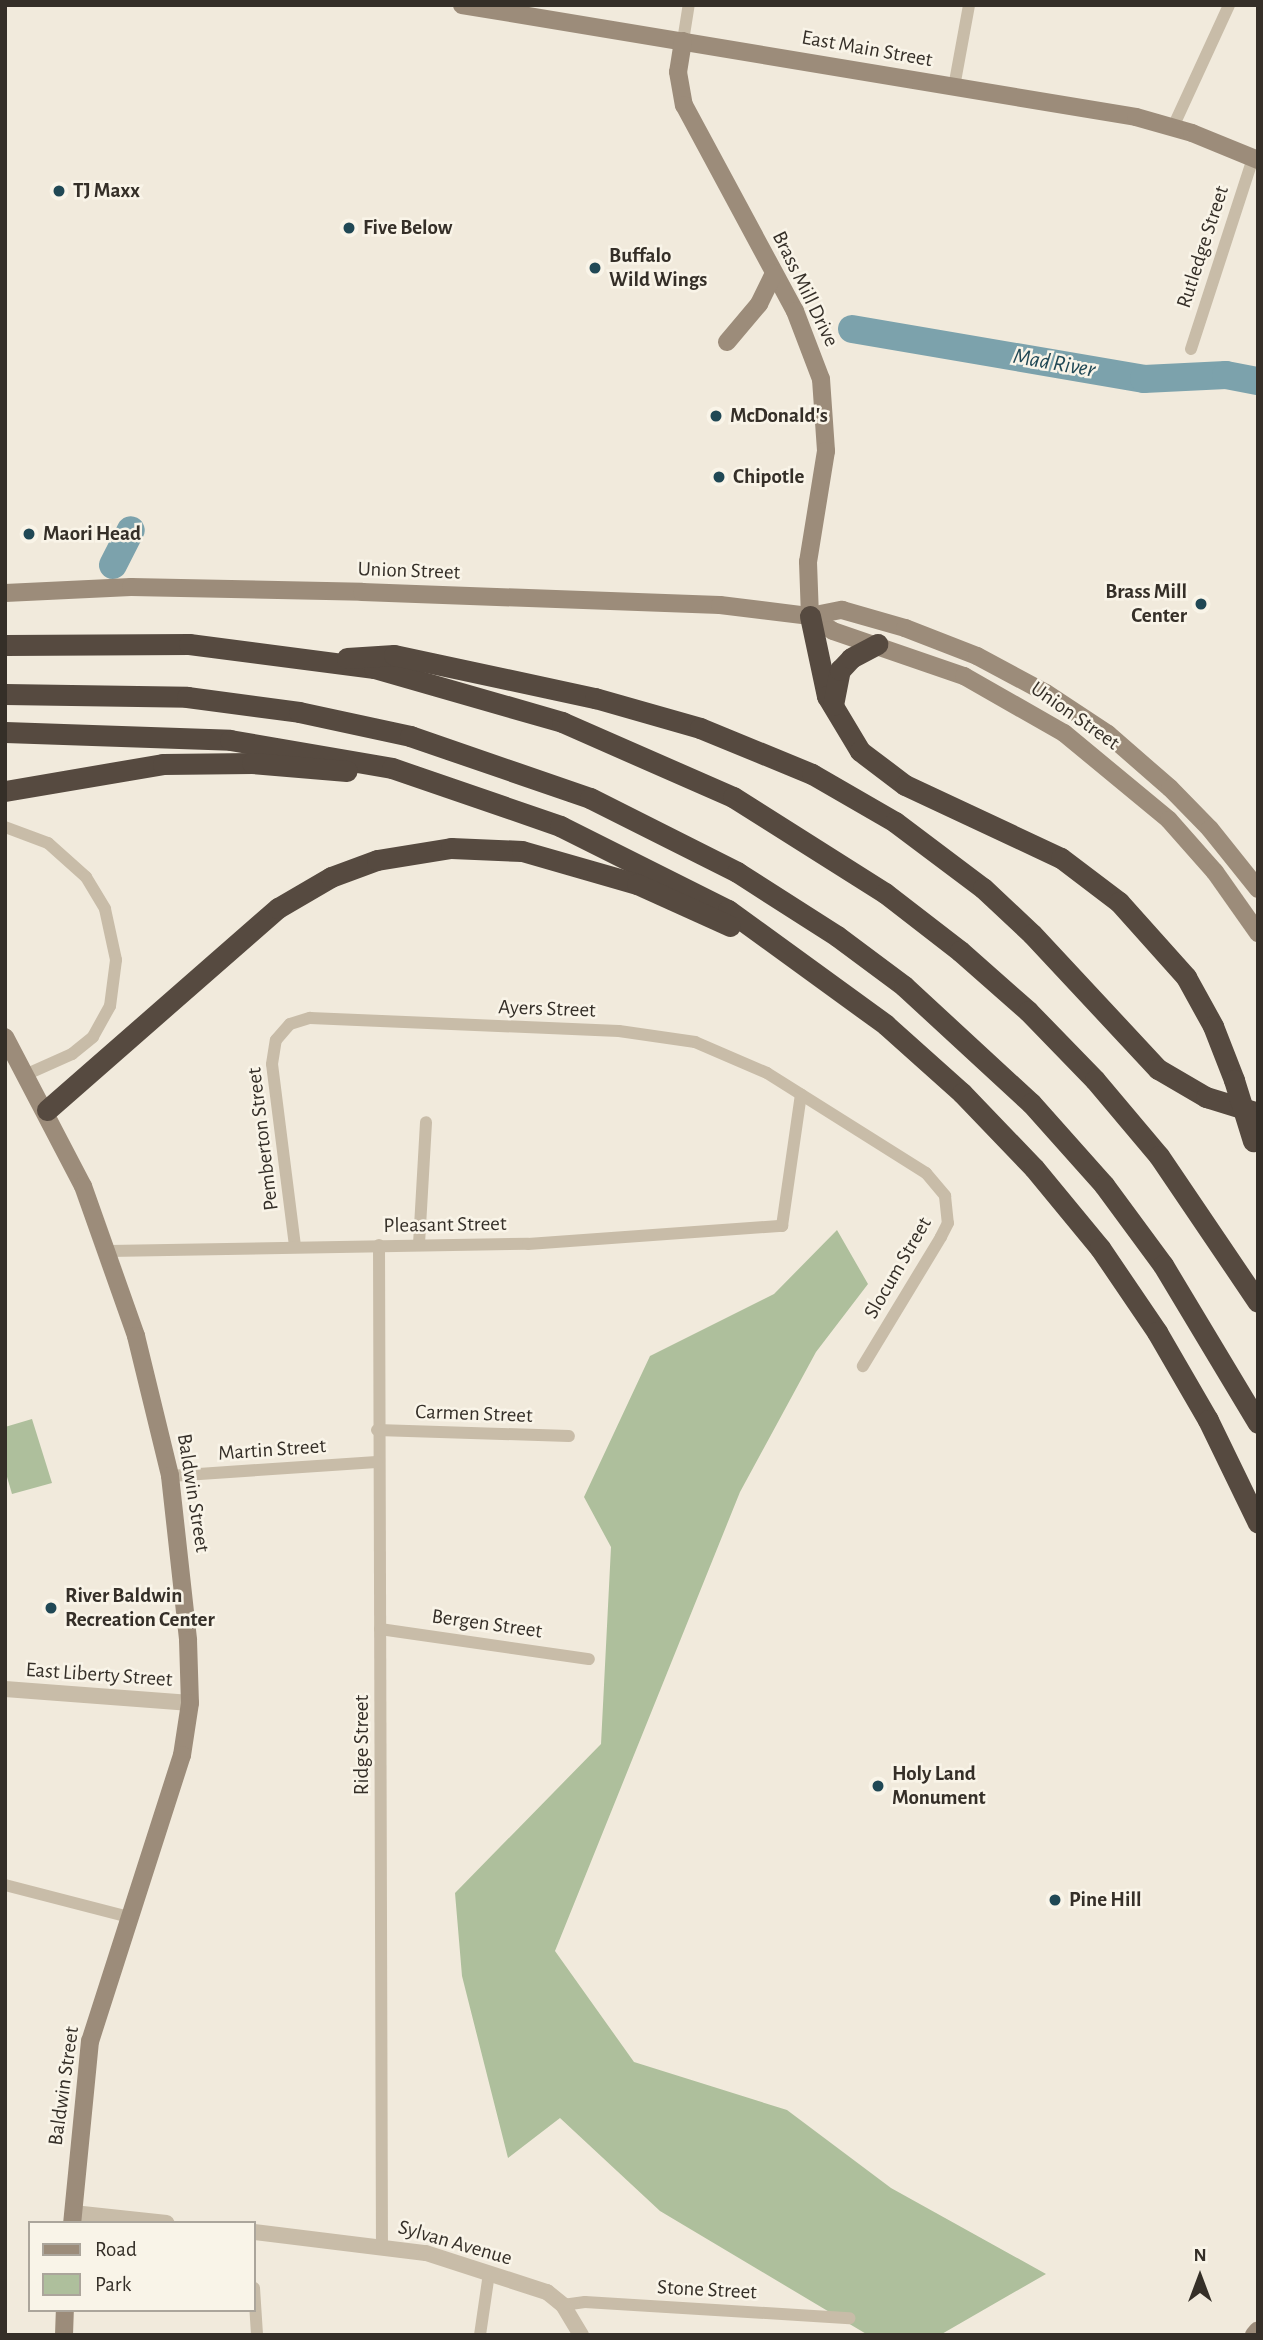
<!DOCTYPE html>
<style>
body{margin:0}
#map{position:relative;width:1263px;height:2340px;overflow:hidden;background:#f1eadc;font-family:"Alegreya Sans",sans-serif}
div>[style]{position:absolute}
.green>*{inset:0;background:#aebf9c}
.river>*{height:28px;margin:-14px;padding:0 14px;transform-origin:14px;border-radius:14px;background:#7ca2ac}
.minor>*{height:12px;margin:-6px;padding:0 6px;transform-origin:6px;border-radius:6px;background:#c8bca8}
.tertiary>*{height:16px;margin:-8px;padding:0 8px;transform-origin:8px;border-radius:8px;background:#c8bca8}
.secondary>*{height:18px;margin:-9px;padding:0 9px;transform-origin:9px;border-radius:9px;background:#9c8c7a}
.motorway>*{height:21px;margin:-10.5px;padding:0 10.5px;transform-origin:10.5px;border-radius:10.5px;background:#564a40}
.motorway-bridge>*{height:21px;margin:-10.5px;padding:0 10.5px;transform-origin:10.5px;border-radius:10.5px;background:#564a40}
.dots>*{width:19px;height:19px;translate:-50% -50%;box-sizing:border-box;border:4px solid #f9f4e8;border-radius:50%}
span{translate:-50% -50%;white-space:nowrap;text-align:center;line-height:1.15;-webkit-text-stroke:5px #f9f4e8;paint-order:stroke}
.street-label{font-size:21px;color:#352f28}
.poi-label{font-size:21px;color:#352f28;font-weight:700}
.left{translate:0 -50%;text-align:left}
.right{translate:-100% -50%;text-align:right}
.water-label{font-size:23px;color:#204855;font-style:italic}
.frame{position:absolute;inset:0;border:7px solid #352f28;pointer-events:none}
.legend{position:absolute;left:28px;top:2221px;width:228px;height:91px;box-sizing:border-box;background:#f9f4e8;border:2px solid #aba59b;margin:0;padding:9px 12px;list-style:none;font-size:21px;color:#352f28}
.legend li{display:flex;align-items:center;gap:14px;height:35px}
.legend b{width:35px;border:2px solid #aba59b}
.north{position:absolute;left:1165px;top:2242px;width:70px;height:70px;-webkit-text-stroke:5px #f9f4e8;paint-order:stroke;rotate:0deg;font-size:19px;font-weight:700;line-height:28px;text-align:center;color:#352f28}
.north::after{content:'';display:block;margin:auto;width:24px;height:32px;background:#352f28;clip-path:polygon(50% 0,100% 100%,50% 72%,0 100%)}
</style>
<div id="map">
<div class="green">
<div style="clip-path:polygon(837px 1230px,868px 1284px,816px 1352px,740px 1492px,555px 1951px,634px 2062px,787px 2110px,891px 2188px,1046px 2274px,940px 2335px,868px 2335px,660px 2211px,560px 2118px,508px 2158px,462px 1976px,455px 1893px,601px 1744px,611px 1547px,584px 1497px,650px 1356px,774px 1294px)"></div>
<div style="clip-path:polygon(32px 1419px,52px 1483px,12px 1494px,5px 1470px,5px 1427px)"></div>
</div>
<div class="river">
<div style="left:852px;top:329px;width:296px;rotate:9.7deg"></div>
<div style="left:1144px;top:379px;width:82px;rotate:-2.8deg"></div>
<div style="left:1226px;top:375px;width:33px;rotate:11deg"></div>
<div style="left:113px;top:565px;width:39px;rotate:-63deg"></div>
</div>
<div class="minor">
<div style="left:683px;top:41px;width:36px;rotate:-81deg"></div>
<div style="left:954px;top:87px;width:83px;rotate:-79.6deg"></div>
<div style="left:1173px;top:127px;width:134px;rotate:-65.3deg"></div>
<div style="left:1191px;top:349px;width:201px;rotate:-72deg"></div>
<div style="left:5px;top:827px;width:46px;rotate:20.4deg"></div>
<div style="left:48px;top:843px;width:51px;rotate:41.8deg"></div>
<div style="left:86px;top:877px;width:37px;rotate:59deg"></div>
<div style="left:105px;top:909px;width:52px;rotate:77.8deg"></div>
<div style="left:116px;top:960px;width:46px;rotate:97.4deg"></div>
<div style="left:110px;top:1006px;width:35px;rotate:119deg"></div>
<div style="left:93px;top:1037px;width:27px;rotate:141deg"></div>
<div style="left:72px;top:1054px;width:49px;rotate:156deg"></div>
<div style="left:419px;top:1244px;width:122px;rotate:-86.7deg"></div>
<div style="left:379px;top:1245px;width:1000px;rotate:89.83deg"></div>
<div style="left:295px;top:1246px;width:183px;rotate:-97.2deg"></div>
<div style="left:272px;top:1064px;width:24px;rotate:-81deg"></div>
<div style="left:276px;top:1040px;width:21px;rotate:-49deg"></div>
<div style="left:290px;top:1024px;width:21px;rotate:-17deg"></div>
<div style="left:310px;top:1018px;width:309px;rotate:2.4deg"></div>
<div style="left:619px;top:1031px;width:77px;rotate:8.2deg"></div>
<div style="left:695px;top:1042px;width:78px;rotate:23.3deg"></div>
<div style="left:767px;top:1073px;width:188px;rotate:32.2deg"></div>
<div style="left:926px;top:1173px;width:30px;rotate:50deg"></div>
<div style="left:945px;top:1196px;width:27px;rotate:84deg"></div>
<div style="left:948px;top:1223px;width:16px;rotate:117deg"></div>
<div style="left:941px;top:1237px;width:151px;rotate:121.2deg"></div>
<div style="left:109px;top:1251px;width:419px;rotate:-1deg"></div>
<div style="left:528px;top:1244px;width:255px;rotate:-4.1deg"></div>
<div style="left:782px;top:1226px;width:133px;rotate:-81.8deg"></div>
<div style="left:377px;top:1430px;width:192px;rotate:1.8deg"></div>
<div style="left:170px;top:1476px;width:207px;rotate:-3.9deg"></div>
<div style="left:380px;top:1629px;width:211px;rotate:8.2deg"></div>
<div style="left:5px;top:1885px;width:128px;rotate:14.5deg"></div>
<div style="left:254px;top:2288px;width:47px;rotate:86.3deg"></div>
<div style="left:563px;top:2305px;width:22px;rotate:-8deg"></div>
<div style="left:585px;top:2302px;width:265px;rotate:3.5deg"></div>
<div style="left:480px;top:2335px;width:63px;rotate:-81.7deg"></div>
</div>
<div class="tertiary">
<div style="left:5px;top:1689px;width:186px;rotate:4.3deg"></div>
<div style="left:73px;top:2213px;width:94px;rotate:6.1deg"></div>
<div style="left:254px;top:2232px;width:173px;rotate:7deg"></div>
<div style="left:426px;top:2253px;width:127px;rotate:17.9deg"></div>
<div style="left:547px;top:2292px;width:21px;rotate:39deg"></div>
<div style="left:563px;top:2305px;width:35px;rotate:59deg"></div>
</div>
<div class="secondary">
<div style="left:462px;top:5px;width:683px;rotate:9.43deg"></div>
<div style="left:1136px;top:117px;width:58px;rotate:15.9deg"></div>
<div style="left:1192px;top:133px;width:71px;rotate:22.2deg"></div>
<div style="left:683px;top:41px;width:31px;rotate:99deg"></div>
<div style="left:678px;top:72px;width:34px;rotate:80deg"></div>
<div style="left:684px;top:105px;width:234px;rotate:61.7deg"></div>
<div style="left:795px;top:311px;width:73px;rotate:69.1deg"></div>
<div style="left:821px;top:379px;width:72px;rotate:86deg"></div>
<div style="left:826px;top:451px;width:112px;rotate:99.2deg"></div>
<div style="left:808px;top:562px;width:54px;rotate:87.9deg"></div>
<div style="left:727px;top:342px;width:50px;rotate:-49.9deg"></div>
<div style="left:759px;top:304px;width:34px;rotate:-64deg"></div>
<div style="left:5px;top:593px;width:126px;rotate:-2.7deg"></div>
<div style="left:131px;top:587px;width:231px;rotate:1.2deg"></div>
<div style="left:362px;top:592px;width:358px;rotate:2.1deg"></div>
<div style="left:720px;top:605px;width:91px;rotate:7deg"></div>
<div style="left:810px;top:616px;width:27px;rotate:33deg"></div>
<div style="left:833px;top:631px;width:139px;rotate:19deg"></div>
<div style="left:964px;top:676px;width:115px;rotate:29.7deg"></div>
<div style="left:1064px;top:733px;width:136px;rotate:39.6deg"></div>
<div style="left:1169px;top:820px;width:69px;rotate:48.5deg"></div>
<div style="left:1215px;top:872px;width:75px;rotate:54.8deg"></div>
<div style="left:810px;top:616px;width:33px;rotate:-11deg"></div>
<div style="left:842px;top:610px;width:66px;rotate:15.9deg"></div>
<div style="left:905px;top:628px;width:77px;rotate:21.3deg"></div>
<div style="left:977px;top:656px;width:78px;rotate:28.2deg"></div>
<div style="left:1046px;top:693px;width:74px;rotate:33.5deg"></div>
<div style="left:1108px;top:734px;width:82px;rotate:41.1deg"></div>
<div style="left:1170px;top:788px;width:57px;rotate:45.7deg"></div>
<div style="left:1210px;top:829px;width:77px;rotate:51.3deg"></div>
<div style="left:5px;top:1037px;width:168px;rotate:62.4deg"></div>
<div style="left:83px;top:1186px;width:159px;rotate:70.5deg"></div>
<div style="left:136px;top:1336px;width:144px;rotate:76.3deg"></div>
<div style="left:170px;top:1476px;width:165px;rotate:83.7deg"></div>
<div style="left:188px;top:1640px;width:63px;rotate:88.2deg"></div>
<div style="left:190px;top:1703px;width:53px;rotate:98.7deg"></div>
<div style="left:182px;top:1755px;width:300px;rotate:107.8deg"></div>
<div style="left:90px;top:2041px;width:183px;rotate:95.6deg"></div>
<div style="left:64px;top:2335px;width:25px;rotate:-88deg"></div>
<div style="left:1254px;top:2335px;width:6px;rotate:-51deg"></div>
</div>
<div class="motorway">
<div style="left:810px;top:616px;width:82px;rotate:78deg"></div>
<div style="left:827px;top:696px;width:64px;rotate:59deg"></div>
<div style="left:860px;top:751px;width:56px;rotate:37.1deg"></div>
<div style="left:905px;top:785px;width:172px;rotate:25.1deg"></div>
<div style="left:1061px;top:858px;width:73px;rotate:37.2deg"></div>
<div style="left:1119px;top:902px;width:101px;rotate:48.2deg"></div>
<div style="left:1186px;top:977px;width:56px;rotate:61.1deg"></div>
<div style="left:1213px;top:1026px;width:58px;rotate:68.7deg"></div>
<div style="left:5px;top:645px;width:184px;rotate:-0.3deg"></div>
<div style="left:189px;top:644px;width:187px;rotate:7.4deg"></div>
<div style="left:374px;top:668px;width:196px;rotate:16deg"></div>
<div style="left:562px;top:722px;width:187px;rotate:23.7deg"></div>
<div style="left:733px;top:797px;width:180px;rotate:32.3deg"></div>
<div style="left:885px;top:893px;width:95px;rotate:37.7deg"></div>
<div style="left:960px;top:951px;width:91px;rotate:41.4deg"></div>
<div style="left:1028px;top:1011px;width:96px;rotate:45.8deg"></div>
<div style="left:1095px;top:1080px;width:99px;rotate:49.9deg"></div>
<div style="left:1159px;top:1156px;width:176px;rotate:55.9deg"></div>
<div style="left:347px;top:658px;width:47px;rotate:-3.7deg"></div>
<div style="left:394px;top:655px;width:206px;rotate:12.1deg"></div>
<div style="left:595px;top:698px;width:109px;rotate:15.9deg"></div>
<div style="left:700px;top:728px;width:121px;rotate:22.3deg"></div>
<div style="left:812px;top:774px;width:96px;rotate:30deg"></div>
<div style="left:895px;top:822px;width:110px;rotate:36.9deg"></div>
<div style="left:983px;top:888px;width:67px;rotate:43.2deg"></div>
<div style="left:1032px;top:934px;width:185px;rotate:47deg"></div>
<div style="left:1158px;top:1069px;width:56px;rotate:30.3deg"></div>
<div style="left:1206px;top:1097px;width:54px;rotate:17.1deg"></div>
<div style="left:5px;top:694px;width:182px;rotate:0.9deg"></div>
<div style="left:187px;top:697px;width:113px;rotate:7.6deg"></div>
<div style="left:299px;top:712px;width:114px;rotate:12.2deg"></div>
<div style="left:410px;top:736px;width:190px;rotate:19deg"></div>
<div style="left:590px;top:798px;width:165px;rotate:26.7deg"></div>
<div style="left:737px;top:872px;width:119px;rotate:32.6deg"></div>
<div style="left:837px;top:936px;width:84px;rotate:36.7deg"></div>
<div style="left:904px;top:986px;width:173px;rotate:42.7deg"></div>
<div style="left:1031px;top:1103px;width:110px;rotate:48.3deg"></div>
<div style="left:1104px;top:1185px;width:99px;rotate:53.6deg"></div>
<div style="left:1163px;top:1265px;width:184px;rotate:59deg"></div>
<div style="left:833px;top:705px;width:36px;rotate:-79deg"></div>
<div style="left:840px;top:670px;width:16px;rotate:-47deg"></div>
<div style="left:851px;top:658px;width:30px;rotate:-28deg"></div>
<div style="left:5px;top:732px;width:225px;rotate:2deg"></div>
<div style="left:230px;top:740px;width:164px;rotate:9.8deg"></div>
<div style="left:392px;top:768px;width:178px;rotate:19deg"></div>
<div style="left:560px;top:826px;width:188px;rotate:26.6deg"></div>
<div style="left:728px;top:910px;width:195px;rotate:36deg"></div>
<div style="left:886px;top:1025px;width:102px;rotate:41.8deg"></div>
<div style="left:962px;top:1093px;width:104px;rotate:46.2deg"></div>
<div style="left:1034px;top:1168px;width:104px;rotate:50.5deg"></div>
<div style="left:1100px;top:1248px;width:102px;rotate:55.8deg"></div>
<div style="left:1157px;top:1332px;width:102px;rotate:59.9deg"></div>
<div style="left:1208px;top:1420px;width:114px;rotate:64.1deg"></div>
<div style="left:5px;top:791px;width:160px;rotate:-9.7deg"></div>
<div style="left:163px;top:764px;width:89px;rotate:-0.6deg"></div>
<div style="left:252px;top:763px;width:95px;rotate:4.8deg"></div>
<div style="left:47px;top:1110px;width:307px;rotate:-41.2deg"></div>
<div style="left:278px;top:908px;width:61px;rotate:-30.3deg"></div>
<div style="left:331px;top:877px;width:49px;rotate:-20.3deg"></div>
<div style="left:377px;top:860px;width:75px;rotate:-9.2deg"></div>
<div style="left:451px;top:848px;width:71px;rotate:2.4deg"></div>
<div style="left:522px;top:851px;width:120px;rotate:16deg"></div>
<div style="left:637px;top:884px;width:102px;rotate:24.3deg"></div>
</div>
<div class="motorway-bridge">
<div style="left:1234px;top:1080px;width:64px;rotate:72.7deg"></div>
</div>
<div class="dots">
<div style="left:59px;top:191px;background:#204855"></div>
<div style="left:349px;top:228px;background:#204855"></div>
<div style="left:595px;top:268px;background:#204855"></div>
<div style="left:716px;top:416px;background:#204855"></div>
<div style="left:719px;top:477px;background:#204855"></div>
<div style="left:29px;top:534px;background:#204855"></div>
<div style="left:1201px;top:604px;background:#204855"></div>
<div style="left:51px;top:1608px;background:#204855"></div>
<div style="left:878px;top:1786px;background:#204855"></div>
<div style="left:1055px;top:1900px;background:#204855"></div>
</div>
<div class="street-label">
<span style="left:867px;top:49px;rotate:10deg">East Main Street</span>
<span style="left:1203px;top:247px;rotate:-72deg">Rutledge Street</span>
<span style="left:805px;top:289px;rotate:64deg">Brass Mill Drive</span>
<span style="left:409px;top:571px;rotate:2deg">Union Street</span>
<span style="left:1075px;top:716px;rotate:35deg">Union Street</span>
<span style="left:547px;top:1009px;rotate:2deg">Ayers Street</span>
<span style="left:263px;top:1139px;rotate:-97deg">Pemberton Street</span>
<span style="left:445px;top:1225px;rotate:-1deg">Pleasant Street</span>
<span style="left:898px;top:1268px;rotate:-60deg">Slocum Street</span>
<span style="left:474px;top:1414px;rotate:2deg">Carmen Street</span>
<span style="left:272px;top:1450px;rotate:-4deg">Martin Street</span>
<span style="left:193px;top:1493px;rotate:81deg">Baldwin Street</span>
<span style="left:487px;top:1624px;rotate:8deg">Bergen Street</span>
<span style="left:99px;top:1675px;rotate:4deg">East Liberty Street</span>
<span style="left:362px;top:1745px;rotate:-90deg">Ridge Street</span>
<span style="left:64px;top:2086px;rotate:-82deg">Baldwin Street</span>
<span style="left:455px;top:2243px;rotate:16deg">Sylvan Avenue</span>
<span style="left:707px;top:2290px;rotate:3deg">Stone Street</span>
</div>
<div class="poi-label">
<span class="left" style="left:73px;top:191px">TJ Maxx</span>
<span class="left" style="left:363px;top:228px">Five Below</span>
<span class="left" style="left:609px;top:268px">Buffalo<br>Wild Wings</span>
<span class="left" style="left:730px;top:416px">McDonald's</span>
<span class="left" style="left:733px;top:477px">Chipotle</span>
<span class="left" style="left:43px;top:534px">Maori Head</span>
<span class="right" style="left:1187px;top:604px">Brass Mill<br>Center</span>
<span class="left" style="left:65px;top:1608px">River Baldwin<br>Recreation Center</span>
<span class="left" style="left:892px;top:1786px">Holy Land<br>Monument</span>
<span class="left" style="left:1069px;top:1900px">Pine Hill</span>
</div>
<div class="water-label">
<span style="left:1054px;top:364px;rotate:10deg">Mad River</span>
</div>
<div class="frame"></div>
<ul class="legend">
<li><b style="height:9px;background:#9c8c7a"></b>Road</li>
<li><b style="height:19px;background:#aebf9c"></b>Park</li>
</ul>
<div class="north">N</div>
</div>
